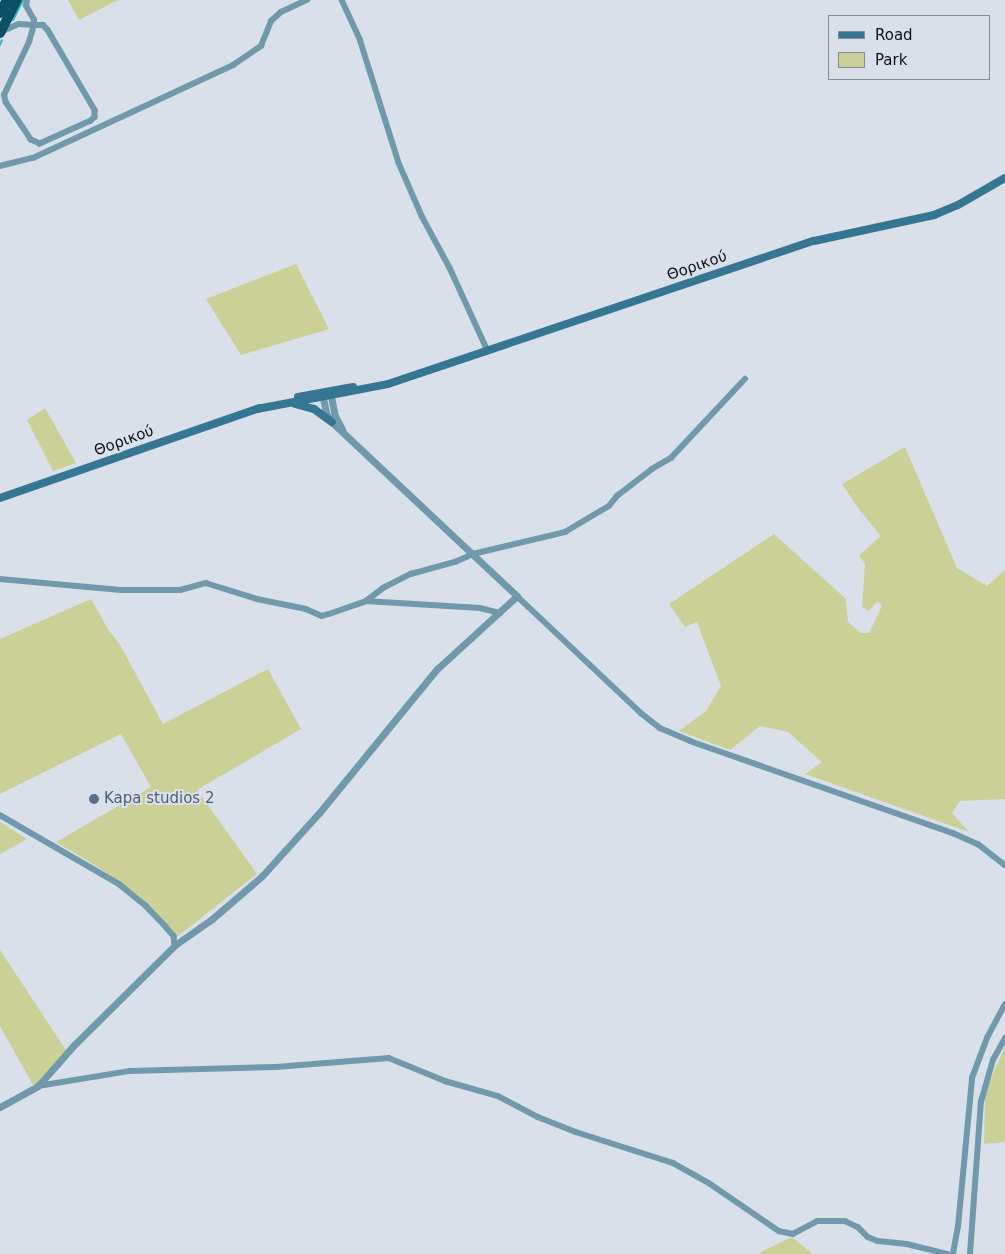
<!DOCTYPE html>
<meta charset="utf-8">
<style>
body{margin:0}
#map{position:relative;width:1005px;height:1254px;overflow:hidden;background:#dae0e9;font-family:"DejaVu Sans",sans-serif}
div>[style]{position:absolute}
.green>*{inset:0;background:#cad096}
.stream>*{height:2px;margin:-1px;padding:0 1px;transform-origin:1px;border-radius:1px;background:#26b9c3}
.minor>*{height:5.5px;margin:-2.75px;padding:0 2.75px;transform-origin:2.75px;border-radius:2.75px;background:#7199ac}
.tertiary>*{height:7px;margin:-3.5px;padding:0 3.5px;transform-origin:3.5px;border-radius:3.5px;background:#7199ac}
.secondary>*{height:8px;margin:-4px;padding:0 4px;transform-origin:4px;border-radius:4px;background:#357792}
.trunk>*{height:10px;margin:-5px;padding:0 5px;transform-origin:5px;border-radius:5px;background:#0c5068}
.dots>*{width:14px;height:14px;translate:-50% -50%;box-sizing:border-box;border:2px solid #dae0e9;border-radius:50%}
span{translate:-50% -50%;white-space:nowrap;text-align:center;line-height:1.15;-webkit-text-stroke:4px #dae0e9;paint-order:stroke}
.street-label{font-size:15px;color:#0e1013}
.service-label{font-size:15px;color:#4e5e75}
.left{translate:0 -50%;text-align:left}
.legend{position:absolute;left:828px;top:15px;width:162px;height:65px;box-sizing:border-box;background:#dae0e9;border:1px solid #888d93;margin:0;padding:6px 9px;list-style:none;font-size:15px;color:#0e1013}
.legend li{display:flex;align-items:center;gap:10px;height:25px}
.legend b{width:25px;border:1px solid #888d93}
</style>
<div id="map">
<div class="green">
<div style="clip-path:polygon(68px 0,118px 0,79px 20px)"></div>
<div style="clip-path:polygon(296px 264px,329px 329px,241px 355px,206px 299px)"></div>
<div style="clip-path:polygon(45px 408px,76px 463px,53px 471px,27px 420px)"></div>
<div style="clip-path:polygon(905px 447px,957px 568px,987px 586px,1005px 570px,1005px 799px,960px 801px,952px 813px,969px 832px,805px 774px,822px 762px,788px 732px,760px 726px,730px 750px,679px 731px,706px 711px,721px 686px,697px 622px,685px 627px,669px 604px,774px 534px,846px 599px,848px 622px,861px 633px,869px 633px,882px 606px,878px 601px,869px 611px,862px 607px,865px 564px,859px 555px,881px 536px,858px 508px,842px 484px)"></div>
<div style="clip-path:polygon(91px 599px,109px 631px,119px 643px,163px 724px,268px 669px,301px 729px,197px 790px,257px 874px,178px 936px,154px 910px,101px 869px,56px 842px,151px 787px,121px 734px,0 794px,0 639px)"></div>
<div style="clip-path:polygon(0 822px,27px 839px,0 854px)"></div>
<div style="clip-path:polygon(0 950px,66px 1050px,37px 1084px,33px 1085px,0 1026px)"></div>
<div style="clip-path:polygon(1005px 1047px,1005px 1142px,984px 1144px,985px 1099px,989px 1083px)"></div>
<div style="clip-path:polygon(792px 1237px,813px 1254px,758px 1254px,761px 1252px)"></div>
</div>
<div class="stream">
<div style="left:13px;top:20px;width:22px;rotate:-63deg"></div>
<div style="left:0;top:45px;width:5px;rotate:-68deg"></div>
</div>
<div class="minor">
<div style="left:342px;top:0;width:43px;rotate:65.2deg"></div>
<div style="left:360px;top:39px;width:130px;rotate:72.5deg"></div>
<div style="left:399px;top:163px;width:58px;rotate:66.5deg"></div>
<div style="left:422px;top:216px;width:59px;rotate:61.7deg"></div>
<div style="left:450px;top:268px;width:91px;rotate:65.4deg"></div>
<div style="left:34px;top:25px;width:9px"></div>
<div style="left:43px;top:25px;width:7px;rotate:45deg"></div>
<div style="left:48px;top:30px;width:93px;rotate:59.6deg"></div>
<div style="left:95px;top:110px;width:7px;rotate:90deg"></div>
<div style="left:95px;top:117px;width:6px;rotate:135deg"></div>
<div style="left:91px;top:121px;width:56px;rotate:155.7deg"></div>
<div style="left:40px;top:144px;width:10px;rotate:-156deg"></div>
<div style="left:31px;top:140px;width:45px;rotate:-124deg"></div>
<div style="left:6px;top:103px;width:8px;rotate:-104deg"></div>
<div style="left:4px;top:95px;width:59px;rotate:-64.7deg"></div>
<div style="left:29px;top:42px;width:18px;rotate:-74deg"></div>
<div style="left:3px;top:31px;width:17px;rotate:-24deg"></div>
<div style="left:19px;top:24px;width:15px;rotate:4deg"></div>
<div style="left:34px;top:25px;width:5px;rotate:-90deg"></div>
<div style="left:34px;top:20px;width:16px;rotate:-120deg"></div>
<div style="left:26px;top:6px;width:6px;rotate:-81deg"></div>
<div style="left:0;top:166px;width:34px;rotate:-14deg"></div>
<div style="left:33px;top:158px;width:221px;rotate:-24.9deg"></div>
<div style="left:233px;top:65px;width:34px;rotate:-34deg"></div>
<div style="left:261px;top:46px;width:27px;rotate:-68deg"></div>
<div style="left:271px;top:21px;width:13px;rotate:-42deg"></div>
<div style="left:281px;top:12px;width:29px;rotate:-25deg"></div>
<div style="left:0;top:579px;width:121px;rotate:5.2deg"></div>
<div style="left:121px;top:590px;width:59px"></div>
<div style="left:180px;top:590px;width:27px;rotate:-15deg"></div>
<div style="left:206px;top:583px;width:53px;rotate:17.4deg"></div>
<div style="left:257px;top:599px;width:50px;rotate:11.5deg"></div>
<div style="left:306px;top:609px;width:17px;rotate:24deg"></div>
<div style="left:322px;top:616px;width:7px;rotate:-16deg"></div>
<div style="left:329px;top:614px;width:39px;rotate:-19deg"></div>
<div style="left:366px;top:601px;width:21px;rotate:-37deg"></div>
<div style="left:383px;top:588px;width:31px;rotate:-27deg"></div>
<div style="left:411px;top:574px;width:46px;rotate:-15.3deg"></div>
<div style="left:455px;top:562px;width:20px;rotate:-24deg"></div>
<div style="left:473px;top:554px;width:95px;rotate:-13.4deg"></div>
<div style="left:565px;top:532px;width:51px;rotate:-30.6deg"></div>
<div style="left:609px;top:506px;width:13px;rotate:-51deg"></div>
<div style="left:617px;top:496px;width:44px;rotate:-37.6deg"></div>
<div style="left:652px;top:469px;width:22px;rotate:-30deg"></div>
<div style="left:671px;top:458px;width:108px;rotate:-46.9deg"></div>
<div style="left:517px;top:596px;width:170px;rotate:43.3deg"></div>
<div style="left:641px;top:713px;width:24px;rotate:38deg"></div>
<div style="left:660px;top:728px;width:33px;rotate:23deg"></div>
<div style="left:690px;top:741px;width:279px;rotate:19.3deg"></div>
<div style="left:953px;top:833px;width:27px;rotate:24deg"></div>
<div style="left:978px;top:844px;width:34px;rotate:38deg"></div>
<div style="left:366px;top:601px;width:114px;rotate:3.5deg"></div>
<div style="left:480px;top:608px;width:21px;rotate:14deg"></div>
<div style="left:0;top:815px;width:138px;rotate:30.1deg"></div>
<div style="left:119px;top:884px;width:35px;rotate:39deg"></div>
<div style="left:146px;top:906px;width:29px;rotate:46deg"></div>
<div style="left:166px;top:927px;width:12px;rotate:48deg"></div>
<div style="left:174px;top:936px;width:9px;rotate:84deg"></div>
<div style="left:38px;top:1086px;width:93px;rotate:-9.3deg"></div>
<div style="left:130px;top:1071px;width:146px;rotate:-1.6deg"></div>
<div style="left:276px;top:1067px;width:113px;rotate:-4.6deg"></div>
<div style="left:389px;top:1058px;width:61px;rotate:22.3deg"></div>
<div style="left:445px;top:1081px;width:55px;rotate:15.8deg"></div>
<div style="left:498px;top:1096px;width:45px;rotate:27.7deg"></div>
<div style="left:538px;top:1117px;width:41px;rotate:21.5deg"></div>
<div style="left:576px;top:1132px;width:102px;rotate:17.7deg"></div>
<div style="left:673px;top:1163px;width:41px;rotate:29.1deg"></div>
<div style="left:709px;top:1183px;width:85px;rotate:34.4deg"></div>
<div style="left:779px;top:1231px;width:14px;rotate:12deg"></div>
<div style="left:793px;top:1234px;width:27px;rotate:-28deg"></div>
<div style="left:817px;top:1221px;width:28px"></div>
<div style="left:845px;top:1221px;width:14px;rotate:25deg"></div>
<div style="left:858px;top:1227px;width:14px;rotate:45deg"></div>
<div style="left:868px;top:1237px;width:11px;rotate:22deg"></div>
<div style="left:878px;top:1241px;width:29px;rotate:6deg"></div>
<div style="left:907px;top:1244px;width:42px;rotate:13.7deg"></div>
<div style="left:953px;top:1254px;width:27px;rotate:-80deg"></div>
<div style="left:958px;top:1227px;width:150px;rotate:-84.6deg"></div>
<div style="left:972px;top:1078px;width:43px;rotate:-69.4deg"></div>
<div style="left:987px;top:1038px;width:38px;rotate:-62deg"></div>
<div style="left:970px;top:1254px;width:152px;rotate:-85.9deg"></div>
<div style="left:981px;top:1102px;width:44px;rotate:-74.1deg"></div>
<div style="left:993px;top:1060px;width:25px;rotate:-61deg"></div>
</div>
<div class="tertiary">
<div style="left:330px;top:391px;width:25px;rotate:79deg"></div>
<div style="left:335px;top:416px;width:15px;rotate:62deg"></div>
<div style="left:0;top:1107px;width:43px;rotate:-28.9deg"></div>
<div style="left:38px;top:1086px;width:55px;rotate:-48.7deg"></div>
<div style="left:74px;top:1045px;width:142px;rotate:-44.7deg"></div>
<div style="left:175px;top:945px;width:45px;rotate:-35.1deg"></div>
<div style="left:212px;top:919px;width:66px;rotate:-40.7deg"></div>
<div style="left:262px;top:876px;width:85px;rotate:-47.9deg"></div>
<div style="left:319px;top:813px;width:186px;rotate:-50.7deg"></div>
<div style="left:437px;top:669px;width:108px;rotate:-42.4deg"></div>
<div style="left:517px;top:596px;width:254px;rotate:-136.8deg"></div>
<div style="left:332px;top:422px;width:11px;rotate:-124deg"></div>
<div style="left:326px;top:413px;width:20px;rotate:-101deg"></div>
</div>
<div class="secondary">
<div style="left:298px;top:397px;width:56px;rotate:-10.3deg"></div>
<div style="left:295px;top:404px;width:20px;rotate:15deg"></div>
<div style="left:314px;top:409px;width:22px;rotate:36deg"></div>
<div style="left:257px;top:409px;width:133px;rotate:-10.8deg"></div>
<div style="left:388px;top:384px;width:449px;rotate:-18.6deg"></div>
<div style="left:814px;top:241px;width:123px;rotate:-12.2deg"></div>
<div style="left:934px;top:215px;width:26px;rotate:-23deg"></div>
<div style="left:958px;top:205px;width:54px;rotate:-29.9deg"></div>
<div style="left:0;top:498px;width:275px;rotate:-19.1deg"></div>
</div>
<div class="trunk">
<div style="left:0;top:13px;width:15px;rotate:-62deg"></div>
<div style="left:0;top:33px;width:37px;rotate:-63deg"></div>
</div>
<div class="dots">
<div style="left:94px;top:799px;background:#5c6f8a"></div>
</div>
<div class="street-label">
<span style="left:697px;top:266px;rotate:-19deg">Θορικού</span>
<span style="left:124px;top:441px;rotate:-20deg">Θορικού</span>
</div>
<div class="service-label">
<span class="left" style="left:104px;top:799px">Kapa studios 2</span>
</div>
<ul class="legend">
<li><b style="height:6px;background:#357792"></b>Road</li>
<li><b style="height:14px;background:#cad096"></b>Park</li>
</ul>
</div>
